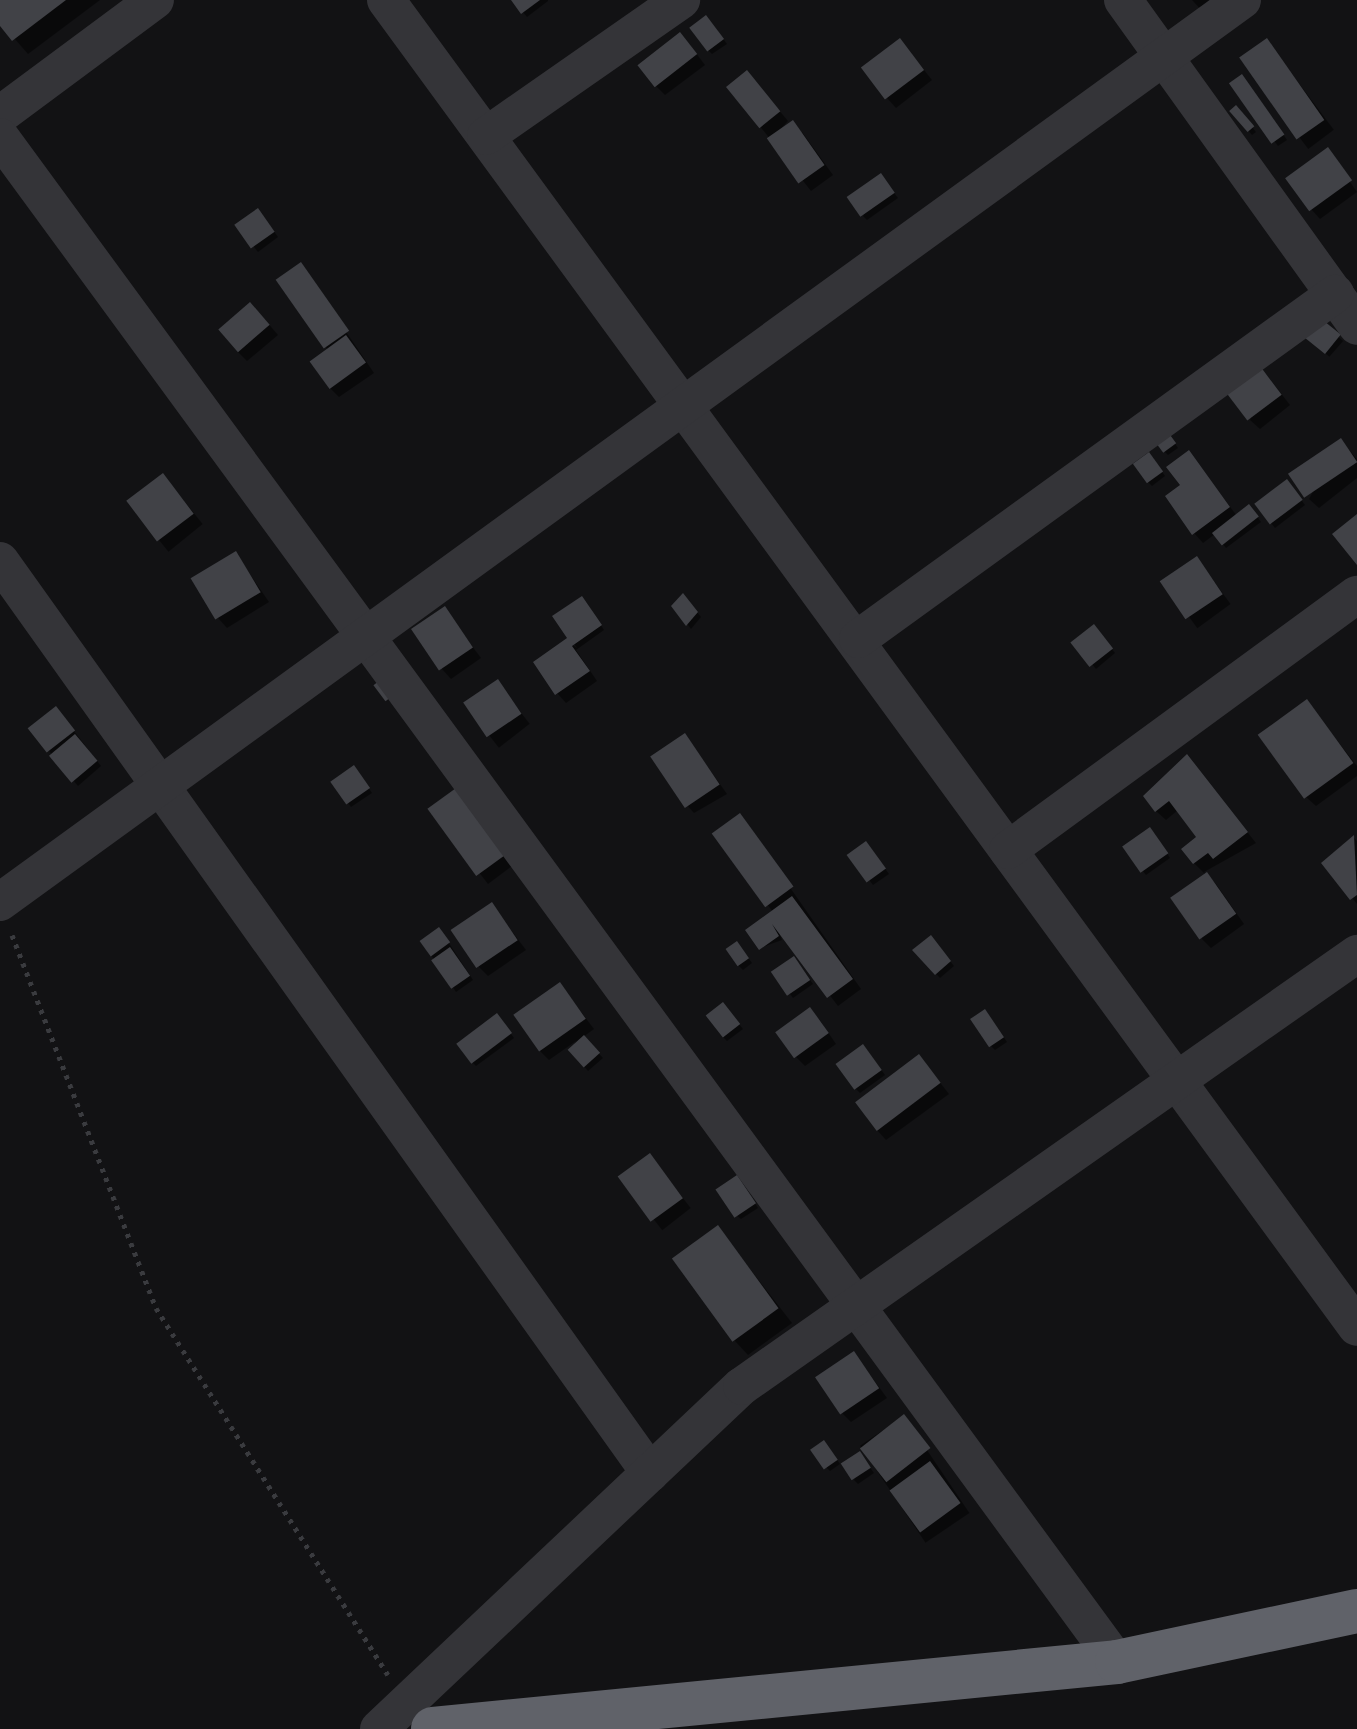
<!DOCTYPE html>
<style>
body{margin:0}
#map{position:relative;width:1357px;height:1729px;overflow:hidden;background:#121214;font-family:"Open Sans",sans-serif}
div>[style]{position:absolute}
.shadow>*{inset:0;background:#0007;transform-origin:0 0}
.building>*{inset:0;background:#414247;transform-origin:0 0}
.path>*{height:5px;margin-top:-2.5px;transform-origin:0;background:repeating-linear-gradient(90deg,#3a3b3f 0 4px,transparent 0 10px)}
.minor>*{height:38px;margin:-19px;padding:0 19px;transform-origin:19px;border-radius:19px;background:#343438}
.highway>*{height:44px;margin:-22px;padding:0 22px;transform-origin:22px;border-radius:22px;background:#606269}
span{translate:-50% -50%;white-space:nowrap;text-align:center;line-height:1.15;-webkit-text-stroke:7px #0d0d0f;paint-order:stroke}
</style>
<div id="map">
<div class="shadow">
<div style="clip-path:polygon(0 0,100px 0,28px 54px,0 22px)"></div>
<div style="clip-path:polygon(513px 0,548px 0,548px 1px,527px 17px)"></div>
<div style="clip-path:polygon(1192px 0,1221px 0,1204px 13px)"></div>
<div style="clip-path:polygon(710px 21px,727px 44px,712px 54px,708px 50px)"></div>
<div style="clip-path:polygon(900px 40px,932px 80px,896px 108px,887px 98px)"></div>
<div style="left:1267px;top:41px;width:111px;height:32px;rotate:53deg"></div>
<div style="clip-path:polygon(689px 44px,705px 65px,665px 95px,656px 86px)"></div>
<div style="clip-path:polygon(747px 72px,788px 121px,776px 134px,802px 132px,833px 175px,811px 191px,729px 87px)"></div>
<div style="clip-path:polygon(1246px 81px,1287px 140px,1278px 146px,1232px 84px)"></div>
<div style="clip-path:polygon(1232px 111px,1240px 112px,1256px 132px,1252px 135px)"></div>
<div style="clip-path:polygon(1327px 149px,1357px 192px,1320px 219px,1311px 209px)"></div>
<div style="clip-path:polygon(884px 180px,898px 198px,867px 220px,863px 216px)"></div>
<div style="clip-path:polygon(262px 215px,278px 237px,258px 252px,254px 247px)"></div>
<div style="clip-path:polygon(300px 264px,374px 373px,339px 397px,330px 388px,328px 350px,278px 280px)"></div>
<div style="clip-path:polygon(260px 314px,278px 335px,247px 361px,238px 352px)"></div>
<div style="left:1319px;top:320px;width:32px;height:21px;rotate:41deg"></div>
<div style="clip-path:polygon(1266px 374px,1290px 405px,1260px 429px,1250px 420px)"></div>
<div style="clip-path:polygon(1169px 435px,1178px 448px,1168px 455px,1164px 451px)"></div>
<div style="clip-path:polygon(1341px 441px,1357px 459px,1357px 478px,1319px 508px,1309px 499px)"></div>
<div style="clip-path:polygon(1153px 459px,1165px 476px,1152px 486px,1148px 482px)"></div>
<div style="left:163px;top:475px;width:63px;height:44px;rotate:51deg"></div>
<div style="clip-path:polygon(1206px 475px,1237px 516px,1253px 511px,1261px 522px,1226px 548px,1215px 534px,1203px 543px,1194px 533px,1182px 486px)"></div>
<div style="clip-path:polygon(1291px 486px,1305px 505px,1275px 528px,1256px 504px)"></div>
<div style="clip-path:polygon(236px 554px,269px 602px,227px 628px,218px 618px)"></div>
<div style="left:1197px;top:558px;width:57px;height:41px;rotate:54deg"></div>
<div style="clip-path:polygon(687px 600px,701px 617px,691px 629px,674px 606px)"></div>
<div style="clip-path:polygon(586px 602px,604px 630px,576px 650px,597px 681px,566px 703px,557px 693px,567px 641px,577px 648px,555px 617px)"></div>
<div style="clip-path:polygon(444px 609px,481px 658px,451px 679px,442px 669px)"></div>
<div style="clip-path:polygon(1098px 631px,1115px 653px,1096px 669px,1092px 664px)"></div>
<div style="left:497px;top:682px;width:53px;height:39px;rotate:52deg"></div>
<div style="clip-path:polygon(1307px 702px,1357px 766px,1357px 776px,1316px 806px,1306px 797px)"></div>
<div style="clip-path:polygon(60px 713px,101px 766px,78px 786px,31px 729px)"></div>
<div style="clip-path:polygon(685px 735px,727px 794px,694px 813px,685px 803px)"></div>
<div style="clip-path:polygon(1187px 756px,1256px 843px,1204px 872px,1216px 884px,1244px 924px,1211px 948px,1202px 939px,1206px 875px,1194px 863px,1184px 849px,1199px 837px,1178px 810px,1166px 820px,1156px 811px)"></div>
<div style="clip-path:polygon(358px 772px,372px 793px,351px 807px,333px 782px)"></div>
<div style="clip-path:polygon(430px 809px,520px 860px,488px 884px)"></div>
<div style="clip-path:polygon(740px 816px,861px 989px,838px 1006px,777px 927px,782px 940px,760px 948px,766px 919px,775px 924px,773px 912px,714px 834px)"></div>
<div style="clip-path:polygon(1154px 833px,1170px 858px,1146px 875px,1142px 870px)"></div>
<div style="clip-path:polygon(1354px 838px,1357px 841px,1357px 904px,1324px 863px)"></div>
<div style="clip-path:polygon(870px 848px,889px 874px,873px 885px,850px 855px)"></div>
<div style="clip-path:polygon(492px 905px,526px 950px,488px 976px,479px 967px)"></div>
<div style="clip-path:polygon(443px 934px,473px 980px,456px 992px,431px 955px)"></div>
<div style="clip-path:polygon(935px 942px,954px 966px,940px 978px,915px 951px)"></div>
<div style="clip-path:polygon(741px 948px,752px 963px,743px 970px,738px 965px)"></div>
<div style="clip-path:polygon(798px 963px,813px 984px,793px 998px,774px 972px)"></div>
<div style="clip-path:polygon(560px 984px,594px 1029px,583px 1037px,603px 1058px,588px 1071px,570px 1050px,576px 1041px,549px 1060px,540px 1051px)"></div>
<div style="clip-path:polygon(727px 1009px,743px 1029px,727px 1041px,723px 1037px)"></div>
<div style="clip-path:polygon(989px 1016px,1007px 1042px,995px 1050px,991px 1046px)"></div>
<div style="clip-path:polygon(819px 1019px,836px 1044px,805px 1066px,796px 1057px)"></div>
<div style="clip-path:polygon(501px 1020px,514px 1038px,476px 1066px,472px 1062px)"></div>
<div style="clip-path:polygon(867px 1050px,885px 1075px,860px 1093px,856px 1089px)"></div>
<div style="clip-path:polygon(919px 1056px,949px 1094px,886px 1140px,877px 1130px)"></div>
<div style="left:650px;top:1156px;width:66px;height:36px;rotate:52deg"></div>
<div style="clip-path:polygon(741px 1182px,758px 1208px,741px 1219px,736px 1215px)"></div>
<div style="clip-path:polygon(718px 1228px,792px 1323px,748px 1355px,734px 1340px)"></div>
<div style="clip-path:polygon(854px 1353px,887px 1398px,851px 1422px,842px 1413px)"></div>
<div style="left:904px;top:1416px;width:117px;height:53px;rotate:56deg"></div>
<div style="clip-path:polygon(828px 1447px,840px 1464px,830px 1471px,826px 1467px)"></div>
<div style="clip-path:polygon(863px 1458px,874px 1473px,858px 1484px,854px 1480px)"></div>
</div>
<div class="building">
<div style="clip-path:polygon(0 0,66px 0,12px 41px,0 26px)"></div>
<div style="clip-path:polygon(511px 0,540px 0,521px 14px)"></div>
<div style="left:706px;top:15px;width:30px;height:21px;rotate:53deg"></div>
<div style="left:680px;top:32px;width:28px;height:54px;rotate:52deg"></div>
<div style="left:900px;top:38px;width:40px;height:49px;rotate:53deg"></div>
<div style="left:1267px;top:38px;width:100px;height:34px;rotate:55deg"></div>
<div style="left:747px;top:70px;width:53px;height:27px;rotate:51deg"></div>
<div style="left:1242px;top:74px;width:74px;height:16px;rotate:55deg"></div>
<div style="left:1236px;top:105px;width:28px;height:9px;rotate:49deg"></div>
<div style="left:793px;top:120px;width:55px;height:32px;rotate:55deg"></div>
<div style="left:1328px;top:147px;width:41px;height:53px;rotate:54deg"></div>
<div style="left:881px;top:173px;width:24px;height:42px;rotate:55deg"></div>
<div style="left:258px;top:208px;width:29px;height:29px;rotate:55deg"></div>
<div style="left:301px;top:262px;width:84px;height:31px;rotate:55deg"></div>
<div style="left:250px;top:302px;width:30px;height:42px;rotate:49deg"></div>
<div style="left:1319px;top:317px;width:28px;height:25px;rotate:39deg"></div>
<div style="left:346px;top:335px;width:34px;height:45px;rotate:54deg"></div>
<div style="left:1257px;top:362px;width:41px;height:43px;rotate:53deg"></div>
<div style="left:1165px;top:428px;width:19px;height:16px;rotate:54deg"></div>
<div style="left:1341px;top:438px;width:29px;height:64px;rotate:56deg"></div>
<div style="clip-path:polygon(1189px 450px,1230px 507px,1192px 535px,1165px 496px,1180px 485px,1166px 467px)"></div>
<div style="left:1149px;top:452px;width:24px;height:20px;rotate:54deg"></div>
<div style="left:163px;top:473px;width:51px;height:46px;rotate:53deg"></div>
<div style="left:1287px;top:479px;width:26px;height:41px;rotate:53deg"></div>
<div style="left:1249px;top:504px;width:16px;height:47px;rotate:52deg"></div>
<div style="clip-path:polygon(1357px 514px,1357px 565px,1332px 534px)"></div>
<div style="left:236px;top:551px;width:48px;height:53px;rotate:59deg"></div>
<div style="left:1197px;top:556px;width:46px;height:45px;rotate:56deg"></div>
<div style="clip-path:polygon(683px 593px,698px 612px,686px 626px,671px 606px)"></div>
<div style="clip-path:polygon(582px 596px,602px 625px,572px 646px,590px 671px,555px 695px,533px 662px,567px 638px,552px 616px)"></div>
<div style="left:445px;top:606px;width:50px;height:41px;rotate:56deg"></div>
<div style="left:1094px;top:624px;width:31px;height:30px;rotate:52deg"></div>
<div style="left:387px;top:675px;width:20px;height:17px;rotate:53deg"></div>
<div style="left:498px;top:679px;width:42px;height:42px;rotate:56deg"></div>
<div style="left:1307px;top:699px;width:79px;height:61px;rotate:54deg"></div>
<div style="left:56px;top:706px;width:31px;height:36px;rotate:52deg"></div>
<div style="left:685px;top:733px;width:62px;height:42px;rotate:56deg"></div>
<div style="left:75px;top:734px;width:35px;height:34px;rotate:50deg"></div>
<div style="clip-path:polygon(1187px 754px,1248px 832px,1213px 859px,1208px 853px,1193px 864px,1181px 849px,1196px 837px,1169px 801px,1155px 812px,1143px 796px)"></div>
<div style="left:354px;top:765px;width:28px;height:29px;rotate:55deg"></div>
<div style="left:463px;top:783px;width:83px;height:44px;rotate:54deg"></div>
<div style="left:740px;top:813px;width:91px;height:35px;rotate:54deg"></div>
<div style="left:1150px;top:827px;width:32px;height:34px;rotate:55deg"></div>
<div style="clip-path:polygon(1354px 835px,1357px 895px,1350px 900px,1321px 863px)"></div>
<div style="left:866px;top:841px;width:34px;height:24px;rotate:54deg"></div>
<div style="left:1207px;top:872px;width:51px;height:45px;rotate:55deg"></div>
<div style="clip-path:polygon(792px 896px,853px 979px,827px 998px,772px 924px,779px 936px,759px 950px,745px 930px)"></div>
<div style="left:492px;top:902px;width:46px;height:50px;rotate:56deg"></div>
<div style="left:439px;top:927px;width:19px;height:24px;rotate:54deg"></div>
<div style="clip-path:polygon(931px 935px,951px 961px,935px 975px,912px 950px)"></div>
<div style="left:737px;top:941px;width:21px;height:14px;rotate:55deg"></div>
<div style="left:450px;top:947px;width:35px;height:23px;rotate:55deg"></div>
<div style="left:794px;top:956px;width:29px;height:28px;rotate:56deg"></div>
<div style="left:560px;top:982px;width:45px;height:57px;rotate:55deg"></div>
<div style="left:723px;top:1002px;width:28px;height:22px;rotate:52deg"></div>
<div style="left:810px;top:1007px;width:32px;height:43px;rotate:54deg"></div>
<div style="left:985px;top:1009px;width:34px;height:18px;rotate:56deg"></div>
<div style="left:497px;top:1013px;width:25px;height:51px;rotate:53deg"></div>
<div style="left:584px;top:1035px;width:24px;height:22px;rotate:48deg"></div>
<div style="left:863px;top:1044px;width:32px;height:34px;rotate:54deg"></div>
<div style="left:919px;top:1054px;width:36px;height:80px;rotate:53deg"></div>
<div style="left:650px;top:1153px;width:56px;height:40px;rotate:54deg"></div>
<div style="left:737px;top:1175px;width:34px;height:26px;rotate:56deg"></div>
<div style="left:718px;top:1225px;width:103px;height:57px;rotate:54deg"></div>
<div style="left:854px;top:1351px;width:45px;height:47px;rotate:56deg"></div>
<div style="left:904px;top:1414px;width:43px;height:56px;rotate:52deg"></div>
<div style="left:824px;top:1440px;width:24px;height:17px;rotate:55deg"></div>
<div style="left:860px;top:1451px;width:20px;height:23px;rotate:57deg"></div>
<div style="left:930px;top:1461px;width:52px;height:50px;rotate:54deg"></div>
</div>
<div class="path">
<div style="left:12px;top:935px;width:400px;rotate:68.9deg"></div>
<div style="left:156px;top:1308px;width:434px;rotate:57.7deg"></div>
</div>
<div class="minor">
<div style="left:386px;top:0;width:1644px;rotate:53.81deg"></div>
<div style="left:1123px;top:0;width:401px;rotate:54.3deg"></div>
<div style="left:0;top:115px;width:193px;rotate:-36.6deg"></div>
<div style="left:486px;top:136px;width:238px;rotate:-34.9deg"></div>
<div style="left:0;top:137px;width:1890px;rotate:53.78deg"></div>
<div style="left:0;top:561px;width:1120px;rotate:54.52deg"></div>
<div style="left:858px;top:639px;width:589px;rotate:-35.88deg"></div>
<div style="left:1008px;top:850px;width:432px;rotate:-36.2deg"></div>
<div style="left:0;top:902px;width:1535px;rotate:-35.99deg"></div>
<div style="left:379px;top:1729px;width:499px;rotate:-43.4deg"></div>
<div style="left:742px;top:1386px;width:752px;rotate:-35.09deg"></div>
</div>
<div class="highway">
<div style="left:433px;top:1729px;width:687px;rotate:-5.59deg"></div>
<div style="left:1117px;top:1662px;width:245px;rotate:-12deg"></div>
</div>
</div>
